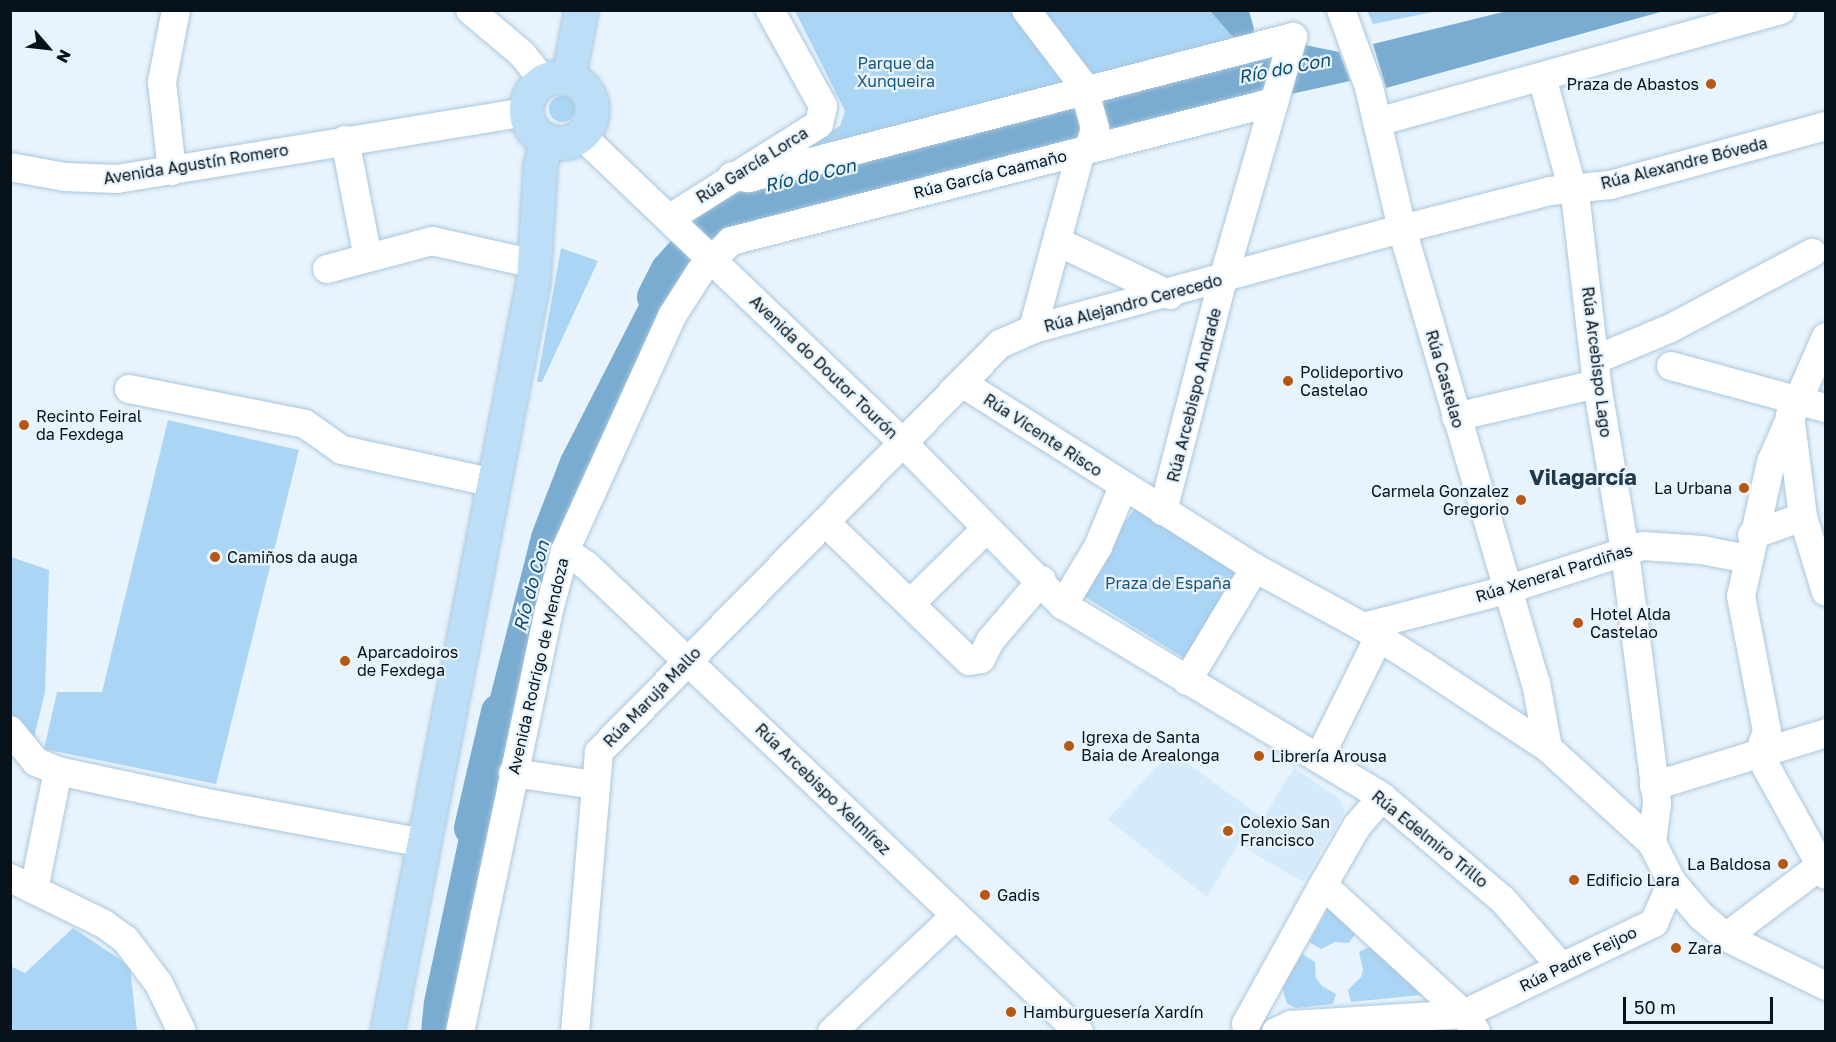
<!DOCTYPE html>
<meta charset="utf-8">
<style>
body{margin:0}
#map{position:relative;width:1836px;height:1042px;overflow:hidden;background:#e8f4fd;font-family:"Golos Text",sans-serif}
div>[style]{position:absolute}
.built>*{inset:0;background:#d5ebfc}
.green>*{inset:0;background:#abd5f5}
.round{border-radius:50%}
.water>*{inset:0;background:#7aacd1}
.river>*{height:36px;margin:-18px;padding:0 18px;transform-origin:18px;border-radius:18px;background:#7aacd1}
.roads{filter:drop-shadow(0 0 2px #abc7dd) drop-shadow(0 0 2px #abc7dd)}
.minor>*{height:28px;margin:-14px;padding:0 14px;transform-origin:14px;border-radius:14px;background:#fff}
.major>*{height:33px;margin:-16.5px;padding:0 16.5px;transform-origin:16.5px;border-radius:16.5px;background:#bcdef7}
.major>.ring{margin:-16.5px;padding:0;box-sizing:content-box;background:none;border:33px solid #bcdef7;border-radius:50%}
.dots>*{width:16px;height:16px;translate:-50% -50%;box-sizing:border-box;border:3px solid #e8f4fd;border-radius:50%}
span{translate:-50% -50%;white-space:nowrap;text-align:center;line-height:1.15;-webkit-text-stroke:4.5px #e8f4fd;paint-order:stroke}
.park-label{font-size:16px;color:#195479}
.poi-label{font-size:16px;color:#08121a}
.right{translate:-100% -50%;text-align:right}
.left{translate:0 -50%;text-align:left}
.street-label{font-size:16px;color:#08121a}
.water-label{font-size:18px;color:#0d4b6f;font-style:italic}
.district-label{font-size:22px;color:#213a4b;font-weight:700}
.frame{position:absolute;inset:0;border:12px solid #08121a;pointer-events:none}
.north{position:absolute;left:18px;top:18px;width:60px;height:60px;-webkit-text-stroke:4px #e8f4fd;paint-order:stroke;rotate:118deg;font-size:16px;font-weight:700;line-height:24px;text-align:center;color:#08121a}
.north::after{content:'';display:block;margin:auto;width:21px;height:27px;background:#08121a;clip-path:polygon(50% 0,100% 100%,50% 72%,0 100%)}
.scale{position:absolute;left:1623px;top:997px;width:150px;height:27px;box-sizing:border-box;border:3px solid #08121a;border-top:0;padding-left:8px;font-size:18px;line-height:21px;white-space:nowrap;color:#08121a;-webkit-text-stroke:4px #e8f4fd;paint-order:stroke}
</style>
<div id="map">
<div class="built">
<div style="clip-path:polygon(1172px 752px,1263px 818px,1294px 768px,1340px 799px,1345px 811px,1303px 882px,1238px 844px,1207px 897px,1107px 819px)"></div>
</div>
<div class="green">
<div style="clip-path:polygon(795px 11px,1210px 11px,1239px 44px,792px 155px,840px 126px,845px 111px)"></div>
<div style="clip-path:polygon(1367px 11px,1438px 11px,1373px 24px)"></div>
<div class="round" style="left:549px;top:96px;width:26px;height:26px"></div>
<div style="clip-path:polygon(561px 248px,598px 261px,542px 382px,537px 382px)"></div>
<div style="clip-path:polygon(168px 420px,299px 450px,216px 784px,44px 749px,57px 692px,102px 692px)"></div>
<div style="clip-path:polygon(1139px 503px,1240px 559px,1197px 666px,1074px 590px)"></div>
<div style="clip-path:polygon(11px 557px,49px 570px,45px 692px,31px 750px,11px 717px)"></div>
<div style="clip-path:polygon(1330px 906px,1357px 931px,1349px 943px,1335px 942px,1321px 949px,1309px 942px)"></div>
<div style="clip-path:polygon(73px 928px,130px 966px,137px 1031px,11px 1031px,10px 966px,25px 973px)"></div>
<div style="clip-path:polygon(1371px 946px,1422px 995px,1351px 1002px,1348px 990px,1361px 977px,1363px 970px,1359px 952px)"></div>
<div style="clip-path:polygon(1302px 954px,1315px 962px,1316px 978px,1322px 986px,1336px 994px,1333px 1004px,1296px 1008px,1287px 1004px,1282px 987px)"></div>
</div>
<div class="water">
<div style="clip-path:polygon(1511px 10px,1664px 10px,1664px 11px,1386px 88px,1373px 44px)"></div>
<div style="clip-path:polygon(1210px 11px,1249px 11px,1254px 29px,1251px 40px,1239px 44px)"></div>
<div style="clip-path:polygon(1305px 45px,1339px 52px,1350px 81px,1291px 94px)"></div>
<div style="clip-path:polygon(1277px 47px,1264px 96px,1103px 136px,1094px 93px)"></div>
<div style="clip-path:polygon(1073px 97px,1083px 141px,724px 237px,697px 213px,720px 195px)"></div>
<div style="clip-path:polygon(669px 246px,692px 269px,632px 373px,504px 761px,475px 756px,532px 532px,561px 457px)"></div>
<div style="clip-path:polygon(472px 776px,499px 783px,446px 1031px,421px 1032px,424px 1001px)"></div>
</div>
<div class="river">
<div style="left:655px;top:297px;width:30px;rotate:-63deg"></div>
<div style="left:669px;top:270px;width:75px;rotate:-48.2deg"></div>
<div style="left:719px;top:214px;width:37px;rotate:-35deg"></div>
<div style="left:472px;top:828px;width:119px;rotate:-76.9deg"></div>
</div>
<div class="roads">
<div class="minor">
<div style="left:470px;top:10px;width:68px;rotate:40.2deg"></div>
<div style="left:522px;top:54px;width:35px;rotate:51deg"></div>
<div style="left:1026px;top:10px;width:94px;rotate:52.8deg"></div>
<div style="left:1083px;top:85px;width:45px;rotate:74.4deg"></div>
<div style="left:1095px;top:128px;width:22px;rotate:106deg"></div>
<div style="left:1341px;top:10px;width:82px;rotate:70deg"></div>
<div style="left:1369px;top:87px;width:146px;rotate:76.9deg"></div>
<div style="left:1402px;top:229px;width:473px;rotate:73.6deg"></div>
<div style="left:1536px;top:683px;width:66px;rotate:79.5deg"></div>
<div style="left:1542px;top:77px;width:130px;rotate:74.8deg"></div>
<div style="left:1576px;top:202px;width:183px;rotate:83.4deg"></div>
<div style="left:1597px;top:384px;width:170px;rotate:80.5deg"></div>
<div style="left:1625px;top:552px;width:253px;rotate:82.7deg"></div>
<div style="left:1657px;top:803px;width:40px;rotate:97.1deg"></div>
<div style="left:1652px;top:843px;width:44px;rotate:62.9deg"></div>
<div style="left:1672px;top:882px;width:45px;rotate:49.5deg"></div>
<div style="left:1701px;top:916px;width:33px;rotate:40deg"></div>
<div style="left:1726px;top:937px;width:111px;rotate:26.1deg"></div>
<div style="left:1377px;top:122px;width:419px;rotate:-15.5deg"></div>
<div style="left:581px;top:135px;width:446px;rotate:43.7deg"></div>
<div style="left:903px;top:443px;width:228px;rotate:45.4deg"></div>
<div style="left:1063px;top:605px;width:372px;rotate:31deg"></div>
<div style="left:1382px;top:797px;width:159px;rotate:40.4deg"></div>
<div style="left:1503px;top:900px;width:86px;rotate:48.8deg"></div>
<div style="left:345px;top:140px;width:120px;rotate:79deg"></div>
<div style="left:10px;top:167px;width:56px;rotate:10.3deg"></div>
<div style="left:65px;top:177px;width:52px;rotate:2.2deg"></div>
<div style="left:117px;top:179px;width:415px;rotate:-9.3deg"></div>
<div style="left:172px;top:171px;width:90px;rotate:-96.4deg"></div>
<div style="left:162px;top:82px;width:73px;rotate:-79deg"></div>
<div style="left:732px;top:176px;width:17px;rotate:7deg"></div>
<div style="left:749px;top:178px;width:562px;rotate:-14.53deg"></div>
<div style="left:1293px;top:37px;width:252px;rotate:106.1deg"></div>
<div style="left:1223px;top:279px;width:240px;rotate:104.5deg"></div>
<div style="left:670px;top:218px;width:176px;rotate:-32.2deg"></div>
<div style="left:819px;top:124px;width:18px;rotate:-77deg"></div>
<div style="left:823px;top:106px;width:110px;rotate:-118.9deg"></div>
<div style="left:1058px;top:242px;width:124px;rotate:25.3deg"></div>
<div style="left:327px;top:269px;width:109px;rotate:-14.9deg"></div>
<div style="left:432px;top:241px;width:106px;rotate:12.6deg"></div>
<div style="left:1033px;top:329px;width:184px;rotate:-74.9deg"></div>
<div style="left:1826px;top:337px;width:137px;rotate:113.7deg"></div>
<div style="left:1771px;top:462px;width:137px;rotate:102.6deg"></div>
<div style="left:1741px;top:596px;width:137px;rotate:79.1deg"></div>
<div style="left:1767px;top:731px;width:24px;rotate:109deg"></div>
<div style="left:1759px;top:754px;width:138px;rotate:61deg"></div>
<div style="left:1597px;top:359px;width:80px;rotate:-22.7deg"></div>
<div style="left:1671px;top:328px;width:160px;rotate:-28deg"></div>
<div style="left:1671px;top:366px;width:161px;rotate:15.2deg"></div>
<div style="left:962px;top:383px;width:347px;rotate:32.3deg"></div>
<div style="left:1255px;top:568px;width:123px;rotate:28.6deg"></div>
<div style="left:1363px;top:627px;width:69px;rotate:32.5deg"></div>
<div style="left:1421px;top:664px;width:152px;rotate:33.5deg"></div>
<div style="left:1548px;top:748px;width:141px;rotate:42.4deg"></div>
<div style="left:129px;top:389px;width:179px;rotate:11.2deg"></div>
<div style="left:305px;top:424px;width:45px;rotate:35.1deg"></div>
<div style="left:342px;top:450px;width:156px;rotate:12.2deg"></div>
<div style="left:1790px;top:415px;width:103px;rotate:82.7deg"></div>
<div style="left:1803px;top:517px;width:78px;rotate:73deg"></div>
<div style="left:1456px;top:417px;width:145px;rotate:-13.2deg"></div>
<div style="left:825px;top:522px;width:200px;rotate:44deg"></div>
<div style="left:969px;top:661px;width:12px;rotate:-9deg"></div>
<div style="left:981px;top:659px;width:20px;rotate:-63deg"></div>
<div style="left:990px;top:641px;width:80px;rotate:-49.6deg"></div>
<div style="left:1752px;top:535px;width:54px;rotate:-19.4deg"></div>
<div style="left:565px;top:551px;width:25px;rotate:34deg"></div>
<div style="left:586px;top:565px;width:679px;rotate:43.45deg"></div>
<div style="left:910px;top:604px;width:98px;rotate:-44.6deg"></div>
<div style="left:1063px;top:605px;width:68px;rotate:-58.9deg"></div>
<div style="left:1098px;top:547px;width:65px;rotate:-67.4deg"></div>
<div style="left:1363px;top:627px;width:148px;rotate:-14.5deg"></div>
<div style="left:1506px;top:590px;width:144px;rotate:-17.8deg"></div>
<div style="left:1643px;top:546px;width:59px;rotate:3.9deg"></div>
<div style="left:1702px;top:550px;width:46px;rotate:11.3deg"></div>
<div style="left:1187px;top:681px;width:132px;rotate:-59deg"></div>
<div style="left:10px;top:730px;width:41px;rotate:50.9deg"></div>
<div style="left:36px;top:762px;width:24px;rotate:22deg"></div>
<div style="left:58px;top:771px;width:121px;rotate:101.4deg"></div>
<div style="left:1319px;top:758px;width:135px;rotate:-63.6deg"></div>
<div style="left:58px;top:771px;width:147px;rotate:12.1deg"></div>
<div style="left:202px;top:802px;width:225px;rotate:10.5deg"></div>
<div style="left:513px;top:773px;width:82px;rotate:8.4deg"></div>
<div style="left:1654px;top:786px;width:180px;rotate:-17.1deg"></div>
<div style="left:10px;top:878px;width:105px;rotate:26.1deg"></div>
<div style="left:104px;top:924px;width:26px;rotate:36deg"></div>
<div style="left:125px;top:939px;width:56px;rotate:52.9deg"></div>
<div style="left:159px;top:984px;width:53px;rotate:64.4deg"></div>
<div style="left:1323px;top:885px;width:68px;rotate:-60deg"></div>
<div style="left:1357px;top:826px;width:38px;rotate:-49deg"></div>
<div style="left:1726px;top:937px;width:118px;rotate:-37.1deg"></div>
<div style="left:1246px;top:1024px;width:159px;rotate:-61deg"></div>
<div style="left:1323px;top:885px;width:191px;rotate:42.5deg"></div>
<div style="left:1464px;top:1014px;width:22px;rotate:56deg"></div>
<div style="left:460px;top:1032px;width:431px;rotate:-78.1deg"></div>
<div style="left:549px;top:610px;width:61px;rotate:-74.8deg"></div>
<div style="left:565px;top:551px;width:258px;rotate:-65.5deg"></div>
<div style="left:672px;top:316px;width:52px;rotate:-57.5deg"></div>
<div style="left:700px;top:272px;width:44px;rotate:-45deg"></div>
<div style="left:731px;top:241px;width:561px;rotate:-14.36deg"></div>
<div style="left:575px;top:1032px;width:281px;rotate:-85.1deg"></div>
<div style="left:599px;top:752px;width:572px;rotate:-45.5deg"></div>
<div style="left:1000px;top:344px;width:36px;rotate:-24deg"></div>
<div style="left:1033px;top:329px;width:382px;rotate:-15.2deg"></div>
<div style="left:1402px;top:229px;width:153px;rotate:-14.4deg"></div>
<div style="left:1550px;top:191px;width:60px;rotate:-5.7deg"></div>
<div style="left:1610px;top:185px;width:224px;rotate:-15.3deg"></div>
<div style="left:832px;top:1032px;width:170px;rotate:-43.3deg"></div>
<div style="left:1276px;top:1032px;width:17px;rotate:-25deg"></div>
<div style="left:1291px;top:1025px;width:173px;rotate:-3.6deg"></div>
<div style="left:1464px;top:1014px;width:211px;rotate:-25.6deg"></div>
<div style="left:1654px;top:923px;width:45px;rotate:-66.3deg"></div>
</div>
<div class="major">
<div class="ring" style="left:526px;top:77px;width:33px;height:33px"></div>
<div style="left:568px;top:78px;width:69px;rotate:-79.2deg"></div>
<div style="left:387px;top:1032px;width:765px;rotate:-79deg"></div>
<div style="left:533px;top:281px;width:115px;rotate:-86.5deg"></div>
<div style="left:540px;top:166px;width:27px;rotate:-77deg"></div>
</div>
</div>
<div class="dots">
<div style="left:1711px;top:84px;background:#b75812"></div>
<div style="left:1288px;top:381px;background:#b75812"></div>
<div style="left:24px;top:425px;background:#b75812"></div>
<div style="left:1744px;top:488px;background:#b75812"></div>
<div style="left:1521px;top:500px;background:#b75812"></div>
<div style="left:215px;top:557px;background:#b75812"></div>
<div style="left:1578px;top:623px;background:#b75812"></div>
<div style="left:345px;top:661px;background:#b75812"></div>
<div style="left:1069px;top:746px;background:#b75812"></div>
<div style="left:1259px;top:756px;background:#b75812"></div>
<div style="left:1228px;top:831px;background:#b75812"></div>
<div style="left:1783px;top:864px;background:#b75812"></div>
<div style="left:1574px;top:880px;background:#b75812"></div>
<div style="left:985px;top:895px;background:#b75812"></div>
<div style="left:1676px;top:948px;background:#b75812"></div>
<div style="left:1011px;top:1012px;background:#b75812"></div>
</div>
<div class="park-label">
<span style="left:896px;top:72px">Parque da<br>Xunqueira</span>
<span style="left:1168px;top:583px">Praza de España</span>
</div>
<div class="poi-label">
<span class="right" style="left:1699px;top:84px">Praza de Abastos</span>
<span class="left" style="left:1300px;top:381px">Polideportivo<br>Castelao</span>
<span class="left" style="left:36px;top:425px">Recinto Feiral<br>da Fexdega</span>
<span class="right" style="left:1732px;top:488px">La Urbana</span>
<span class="right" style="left:1509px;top:500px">Carmela Gonzalez<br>Gregorio</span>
<span class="left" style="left:227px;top:557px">Camiños da auga</span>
<span class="left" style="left:1590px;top:623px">Hotel Alda<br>Castelao</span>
<span class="left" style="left:357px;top:661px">Aparcadoiros<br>de Fexdega</span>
<span class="left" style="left:1081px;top:746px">Igrexa de Santa<br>Baia de Arealonga</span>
<span class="left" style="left:1271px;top:756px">Librería Arousa</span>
<span class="left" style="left:1240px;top:831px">Colexio San<br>Francisco</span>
<span class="right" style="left:1771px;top:864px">La Baldosa</span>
<span class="left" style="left:1586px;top:880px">Edificio Lara</span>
<span class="left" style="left:997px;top:895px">Gadis</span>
<span class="left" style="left:1688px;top:948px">Zara</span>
<span class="left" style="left:1023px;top:1012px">Hamburguesería Xardín</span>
</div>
<div class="street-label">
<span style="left:1684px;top:163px;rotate:-14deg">Rúa Alexandre Bóveda</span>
<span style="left:196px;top:164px;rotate:-9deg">Avenida Agustín Romero</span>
<span style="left:752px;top:165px;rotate:-32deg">Rúa García Lorca</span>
<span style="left:990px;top:174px;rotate:-14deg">Rúa García Caamaño</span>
<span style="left:1133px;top:303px;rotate:-15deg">Rúa Alejandro Cerecedo</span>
<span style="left:1597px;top:362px;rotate:83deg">Rúa Arcebispo Lago</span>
<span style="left:824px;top:367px;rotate:44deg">Avenida do Doutor Tourón</span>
<span style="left:1445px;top:379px;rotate:74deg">Rúa Castelao</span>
<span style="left:1194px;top:395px;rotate:-76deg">Rúa Arcebispo Andrade</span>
<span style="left:1043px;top:435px;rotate:33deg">Rúa Vicente Risco</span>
<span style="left:1554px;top:573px;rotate:-17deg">Rúa Xeneral Pardiñas</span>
<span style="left:538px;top:666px;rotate:-77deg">Avenida Rodrigo de Mendoza</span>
<span style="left:652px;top:697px;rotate:-46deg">Rúa Maruja Mallo</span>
<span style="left:823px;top:789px;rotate:44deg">Rúa Arcebispo Xelmírez</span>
<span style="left:1430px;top:839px;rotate:39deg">Rúa Edelmiro Trillo</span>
<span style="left:1578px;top:959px;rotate:-26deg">Rúa Padre Feijoo</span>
</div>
<div class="water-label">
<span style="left:1284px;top:68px;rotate:-11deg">Río do Con</span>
<span style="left:810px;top:175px;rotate:-13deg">Río do Con</span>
<span style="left:531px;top:586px;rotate:-75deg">Río do Con</span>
</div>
<div class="district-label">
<span style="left:1583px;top:477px">Vilagarcía</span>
</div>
<div class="frame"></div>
<div class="north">N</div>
<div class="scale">50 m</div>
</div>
